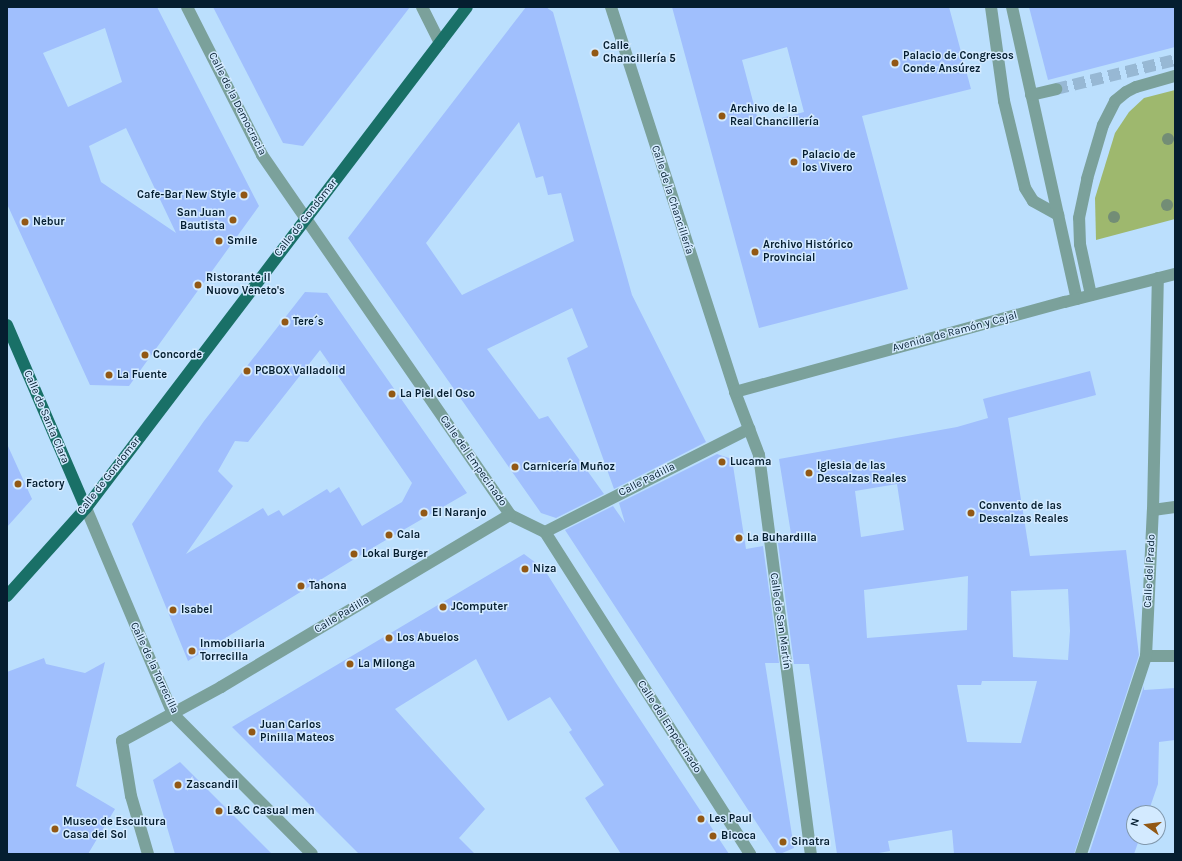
<!DOCTYPE html>
<meta charset="utf-8">
<style>
body{margin:0}
#map{position:relative;width:1182px;height:861px;overflow:hidden;background:#bbdffd;font-family:Karla,sans-serif}
div>[style]{position:absolute}
.green>*{inset:0;background:#9eb86e}
.building>*{inset:0;background:#a0bffd}
.minor-tunnel>*{height:12px;margin-top:-6px;transform-origin:0;background:repeating-linear-gradient(90deg,#97b8d4 0 12px,transparent 0 18px)}
.minor>*{height:12px;margin:-6px;padding:0 6px;transform-origin:6px;border-radius:6px;background:#7ba19b}
.major>*{height:12px;margin:-6px;padding:0 6px;transform-origin:6px;border-radius:6px;background:#197067}
.trees>*{width:12px;height:12px;margin:-6px;border-radius:50%;background:#738d76}
.dots>*{width:11px;height:11px;translate:-50% -50%;box-sizing:border-box;border:2px solid #d3eaff;border-radius:50%}
span{translate:-50% -50%;white-space:nowrap;text-align:center;line-height:1.15;-webkit-text-stroke:3px #d3eaff;paint-order:stroke}
.poi-label{font-size:11px;color:#051e30;font-weight:700}
.left{translate:0 -50%;text-align:left}
.right{translate:-100% -50%;text-align:right}
.street-label{font-size:11px;color:#051e30}
.frame{position:absolute;inset:0;border:8px solid #051e30;pointer-events:none}
.north{position:absolute;left:1126px;top:805px;width:40px;height:40px;box-sizing:border-box;background:#d3eaff;border:1px solid #8198ac;border-radius:50%;rotate:284deg;font-size:11px;font-weight:700;line-height:16px;text-align:center;color:#051e30}
.north::after{content:'';display:block;margin:auto;width:14px;height:18px;background:#925814;clip-path:polygon(50% 0,100% 100%,50% 72%,0 100%)}
</style>
<div id="map">
<div class="green">
<div style="clip-path:polygon(1175px 90px,1175px 219px,1096px 240px,1095px 198px,1115px 133px,1129px 112px,1144px 98px)"></div>
</div>
<div class="building">
<div style="clip-path:polygon(evenodd,7px 7px,157px 7px,259px 206px,129px 386px,90px 385px,7px 204px,7px 7px,105px 28px,122px 82px,68px 107px,43px 53px,105px 28px,7px 7px,126px 128px,176px 233px,101px 182px,89px 146px,126px 128px)"></div>
<div style="clip-path:polygon(213px 7px,410px 7px,303px 146px,283px 143px)"></div>
<div style="clip-path:polygon(evenodd,526px 7px,546px 7px,553px 12px,632px 295px,706px 442px,614px 489px,567px 358px,588px 347px,572px 308px,487px 349px,539px 419px,548px 416px,604px 494px,556px 518px,541px 513px,348px 238px,526px 7px,519px 122px,536px 178px,543px 176px,548px 195px,561px 193px,574px 241px,462px 295px,426px 243px,519px 122px)"></div>
<div style="clip-path:polygon(evenodd,672px 7px,949px 7px,971px 89px,862px 116px,908px 289px,759px 328px,672px 7px,787px 47px,804px 112px,759px 124px,742px 60px,787px 47px)"></div>
<div style="clip-path:polygon(1029px 7px,1175px 7px,1175px 47px,1048px 80px)"></div>
<div style="clip-path:polygon(evenodd,305px 292px,327px 293px,467px 493px,374px 547px,188px 661px,132px 524px,204px 421px,305px 292px,320px 350px,412px 483px,402px 502px,362px 526px,339px 487px,330px 493px,327px 489px,283px 516px,279px 510px,268px 516px,263px 508px,186px 554px,233px 486px,218px 471px,235px 441px,248px 442px,320px 350px)"></div>
<div style="clip-path:polygon(evenodd,1090px 371px,1096px 395px,1008px 418px,1030px 556px,1126px 550px,1139px 655px,1074px 854px,954px 854px,952px 830px,888px 841px,890px 851px,873px 854px,837px 854px,809px 664px,794px 664px,778px 543px,792px 540px,779px 459px,957px 427px,988px 418px,983px 399px,1090px 371px,897px 484px,904px 530px,861px 537px,855px 491px,897px 484px,1090px 371px,968px 576px,967px 630px,867px 638px,864px 590px,968px 576px,1090px 371px,1068px 589px,1070px 631px,1068px 660px,1013px 657px,1011px 591px,1068px 589px,1090px 371px,982px 681px,1037px 681px,1021px 743px,967px 742px,957px 685px,981px 685px,982px 681px)"></div>
<div style="clip-path:polygon(7px 444px,32px 499px,7px 527px)"></div>
<div style="clip-path:polygon(717px 454px,732px 459px,746px 549px,763px 546px,779px 663px,765px 663px,794px 848px,780px 854px,777px 854px,565px 530px,613px 506px,625px 523px,619px 503px)"></div>
<div style="clip-path:polygon(524px 554px,544px 569px,616px 683px,729px 854px,621px 854px,585px 798px,604px 785px,569px 732px,572px 730px,550px 697px,508px 721px,476px 659px,395px 709px,485px 809px,459px 838px,475px 854px,359px 854px,232px 727px)"></div>
<div style="clip-path:polygon(44px 658px,46px 664px,85px 673px,105px 662px,76px 786px,115px 809px,88px 854px,7px 854px,7px 672px)"></div>
<div style="clip-path:polygon(1144px 686px,1144px 690px,1175px 688px,1175px 740px,1159px 742px,1158px 784px,1148px 813px,1134px 813px,1134px 837px,1140px 837px,1134px 854px,1089px 854px)"></div>
<div style="clip-path:polygon(180px 762px,272px 854px,175px 854px,153px 780px)"></div>
</div>
<div class="minor-tunnel">
<div style="left:1056px;top:89px;width:122px;rotate:-13.7deg"></div>
</div>
<div class="minor">
<div style="left:187px;top:7px;width:166px;rotate:63.1deg"></div>
<div style="left:262px;top:155px;width:437px;rotate:55.4deg"></div>
<div style="left:510px;top:515px;width:39px;rotate:26deg"></div>
<div style="left:545px;top:532px;width:382px;rotate:57.5deg"></div>
<div style="left:422px;top:7px;width:40px;rotate:63.4deg"></div>
<div style="left:611px;top:7px;width:404px;rotate:72.1deg"></div>
<div style="left:735px;top:392px;width:67px;rotate:69.1deg"></div>
<div style="left:759px;top:455px;width:402px;rotate:82.6deg"></div>
<div style="left:991px;top:7px;width:95px;rotate:82.1deg"></div>
<div style="left:1004px;top:101px;width:89px;rotate:76.4deg"></div>
<div style="left:1025px;top:188px;width:15px;rotate:58deg"></div>
<div style="left:1033px;top:201px;width:29px;rotate:29deg"></div>
<div style="left:1012px;top:7px;width:299px;rotate:77.5deg"></div>
<div style="left:1031px;top:95px;width:26px;rotate:-13deg"></div>
<div style="left:1091px;top:295px;width:52px;rotate:-102.2deg"></div>
<div style="left:1080px;top:244px;width:26px;rotate:-92deg"></div>
<div style="left:1079px;top:218px;width:40px;rotate:-78deg"></div>
<div style="left:1087px;top:179px;width:56px;rotate:-73.5deg"></div>
<div style="left:1103px;top:125px;width:27px;rotate:-63deg"></div>
<div style="left:1115px;top:101px;width:14px;rotate:-39deg"></div>
<div style="left:1126px;top:92px;width:11px;rotate:-27deg"></div>
<div style="left:1136px;top:87px;width:41px;rotate:-15.8deg"></div>
<div style="left:735px;top:392px;width:342px;rotate:-15.3deg"></div>
<div style="left:1065px;top:302px;width:114px;rotate:-14.3deg"></div>
<div style="left:86px;top:508px;width:224px;rotate:67.1deg"></div>
<div style="left:173px;top:714px;width:197px;rotate:45.2deg"></div>
<div style="left:1153px;top:510px;width:22px;rotate:-8deg"></div>
<div style="left:545px;top:532px;width:229px;rotate:-26.8deg"></div>
<div style="left:1146px;top:656px;width:29px"></div>
<div style="left:148px;top:854px;width:60px;rotate:-106.3deg"></div>
<div style="left:131px;top:796px;width:56px;rotate:-99.3deg"></div>
<div style="left:122px;top:741px;width:113px;rotate:-28.6deg"></div>
<div style="left:221px;top:687px;width:336px;rotate:-30.8deg"></div>
<div style="left:1081px;top:854px;width:208px;rotate:-71.8deg"></div>
<div style="left:1146px;top:656px;width:146px;rotate:-87.3deg"></div>
<div style="left:1153px;top:510px;width:232px;rotate:-88.8deg"></div>
</div>
<div class="major">
<div style="left:7px;top:325px;width:199px;rotate:66.7deg"></div>
<div style="left:7px;top:596px;width:118px;rotate:-48.1deg"></div>
<div style="left:86px;top:508px;width:629px;rotate:-52.75deg"></div>
</div>
<div class="trees">
<div style="left:1168px;top:139px"></div>
<div style="left:1167px;top:205px"></div>
<div style="left:1114px;top:217px"></div>
</div>
<div class="dots">
<div style="left:595px;top:53px;background:#925814"></div>
<div style="left:895px;top:63px;background:#925814"></div>
<div style="left:722px;top:116px;background:#925814"></div>
<div style="left:794px;top:162px;background:#925814"></div>
<div style="left:244px;top:195px;background:#925814"></div>
<div style="left:233px;top:220px;background:#925814"></div>
<div style="left:25px;top:222px;background:#925814"></div>
<div style="left:219px;top:241px;background:#925814"></div>
<div style="left:755px;top:252px;background:#925814"></div>
<div style="left:198px;top:285px;background:#925814"></div>
<div style="left:285px;top:322px;background:#925814"></div>
<div style="left:145px;top:355px;background:#925814"></div>
<div style="left:247px;top:371px;background:#925814"></div>
<div style="left:109px;top:375px;background:#925814"></div>
<div style="left:392px;top:394px;background:#925814"></div>
<div style="left:722px;top:462px;background:#925814"></div>
<div style="left:515px;top:467px;background:#925814"></div>
<div style="left:809px;top:473px;background:#925814"></div>
<div style="left:18px;top:484px;background:#925814"></div>
<div style="left:424px;top:513px;background:#925814"></div>
<div style="left:971px;top:513px;background:#925814"></div>
<div style="left:389px;top:535px;background:#925814"></div>
<div style="left:739px;top:538px;background:#925814"></div>
<div style="left:354px;top:554px;background:#925814"></div>
<div style="left:525px;top:569px;background:#925814"></div>
<div style="left:301px;top:586px;background:#925814"></div>
<div style="left:443px;top:607px;background:#925814"></div>
<div style="left:173px;top:610px;background:#925814"></div>
<div style="left:389px;top:638px;background:#925814"></div>
<div style="left:192px;top:651px;background:#925814"></div>
<div style="left:350px;top:664px;background:#925814"></div>
<div style="left:252px;top:732px;background:#925814"></div>
<div style="left:178px;top:785px;background:#925814"></div>
<div style="left:219px;top:811px;background:#925814"></div>
<div style="left:701px;top:819px;background:#925814"></div>
<div style="left:55px;top:829px;background:#925814"></div>
<div style="left:713px;top:836px;background:#925814"></div>
<div style="left:783px;top:842px;background:#925814"></div>
</div>
<div class="poi-label">
<span class="left" style="left:603px;top:53px">Calle<br>Chancillería 5</span>
<span class="left" style="left:903px;top:63px">Palacio de Congresos<br>Conde Ansúrez</span>
<span class="left" style="left:730px;top:116px">Archivo de la<br>Real Chancillería</span>
<span class="left" style="left:802px;top:162px">Palacio de<br>los Vivero</span>
<span class="right" style="left:236px;top:195px">Cafe-Bar New Style</span>
<span class="right" style="left:225px;top:220px">San Juan<br>Bautista</span>
<span class="left" style="left:33px;top:222px">Nebur</span>
<span class="left" style="left:227px;top:241px">Smile</span>
<span class="left" style="left:763px;top:252px">Archivo Histórico<br>Provincial</span>
<span class="left" style="left:206px;top:285px">Ristorante il<br>Nuovo Veneto's</span>
<span class="left" style="left:293px;top:322px">Tere´s</span>
<span class="left" style="left:153px;top:355px">Concorde</span>
<span class="left" style="left:255px;top:371px">PCBOX Valladolid</span>
<span class="left" style="left:117px;top:375px">La Fuente</span>
<span class="left" style="left:400px;top:394px">La Piel del Oso</span>
<span class="left" style="left:730px;top:462px">Lucama</span>
<span class="left" style="left:523px;top:467px">Carnicería Muñoz</span>
<span class="left" style="left:817px;top:473px">Iglesia de las<br>Descalzas Reales</span>
<span class="left" style="left:26px;top:484px">Factory</span>
<span class="left" style="left:979px;top:513px">Convento de las<br>Descalzas Reales</span>
<span class="left" style="left:432px;top:513px">El Naranjo</span>
<span class="left" style="left:397px;top:535px">Cala</span>
<span class="left" style="left:747px;top:538px">La Buhardilla</span>
<span class="left" style="left:362px;top:554px">Lokal Burger</span>
<span class="left" style="left:533px;top:569px">Niza</span>
<span class="left" style="left:309px;top:586px">Tahona</span>
<span class="left" style="left:451px;top:607px">JComputer</span>
<span class="left" style="left:181px;top:610px">Isabel</span>
<span class="left" style="left:397px;top:638px">Los Abuelos</span>
<span class="left" style="left:200px;top:651px">Inmobiliaria<br>Torrecilla</span>
<span class="left" style="left:358px;top:664px">La Milonga</span>
<span class="left" style="left:260px;top:732px">Juan Carlos<br>Pinilla Mateos</span>
<span class="left" style="left:186px;top:785px">Zascandil</span>
<span class="left" style="left:227px;top:811px">L&amp;C Casual men</span>
<span class="left" style="left:709px;top:819px">Les Paul</span>
<span class="left" style="left:63px;top:829px">Museo de Escultura<br>Casa del Sol</span>
<span class="left" style="left:721px;top:836px">Bicoca</span>
<span class="left" style="left:791px;top:842px">Sinatra</span>
</div>
<div class="street-label">
<span style="left:237px;top:104px;rotate:63deg">Calle de la Democracia</span>
<span style="left:672px;top:200px;rotate:72deg">Calle de la Chancillería</span>
<span style="left:306px;top:218px;rotate:-52deg">Calle de Gondomar</span>
<span style="left:955px;top:332px;rotate:-15deg">Avenida de Ramón y Cajal</span>
<span style="left:46px;top:417px;rotate:67deg">Calle de Santa Clara</span>
<span style="left:473px;top:461px;rotate:55deg">Calle del Empecinado</span>
<span style="left:109px;top:476px;rotate:-52deg">Calle de Gondomar</span>
<span style="left:647px;top:480px;rotate:-27deg">Calle Padilla</span>
<span style="left:1150px;top:571px;rotate:-87deg">Calle del Prado</span>
<span style="left:342px;top:615px;rotate:-31deg">Calle Padilla</span>
<span style="left:780px;top:621px;rotate:82deg">Calle de San Martín</span>
<span style="left:154px;top:668px;rotate:65deg">Calle de la Torrecilla</span>
<span style="left:669px;top:727px;rotate:57deg">Calle del Empecinado</span>
</div>
<div class="frame"></div>
<div class="north">N</div>
</div>
